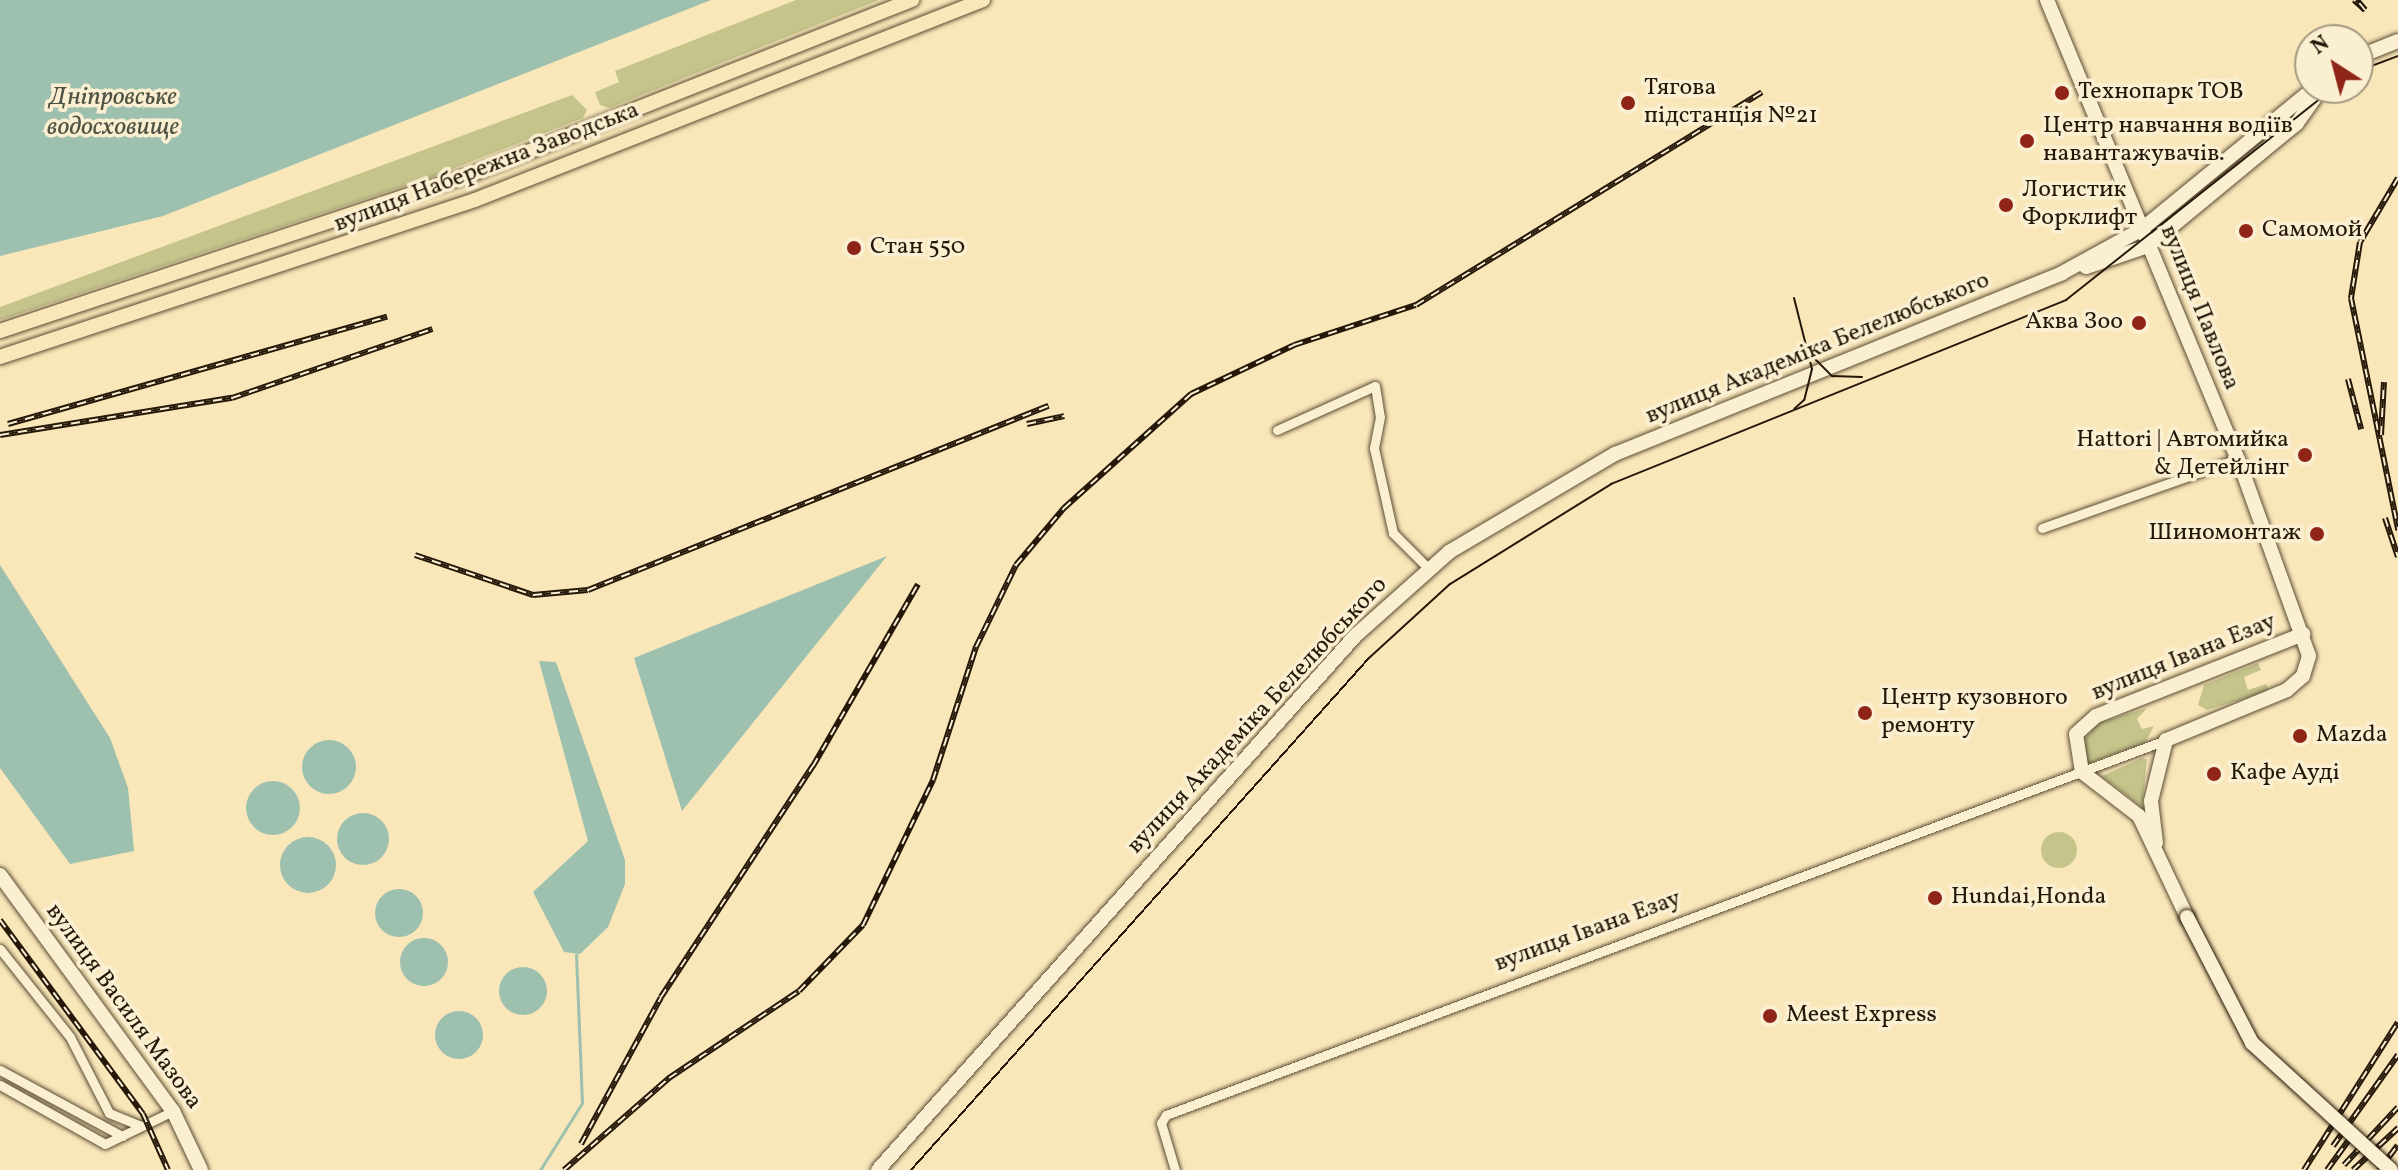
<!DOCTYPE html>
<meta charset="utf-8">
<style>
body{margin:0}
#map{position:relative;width:2398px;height:1170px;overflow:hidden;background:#f9e7b9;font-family:Vollkorn,serif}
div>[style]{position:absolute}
.green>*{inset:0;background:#c4c48b}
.round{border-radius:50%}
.water>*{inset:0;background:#9ec0af}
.stream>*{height:3px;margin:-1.5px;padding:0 1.5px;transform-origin:1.5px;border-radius:1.5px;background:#9ec0af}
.roads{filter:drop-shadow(0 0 2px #5a4c35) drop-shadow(0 0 2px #5a4c35)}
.street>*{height:9px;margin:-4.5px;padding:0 4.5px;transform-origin:4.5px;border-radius:4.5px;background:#fbefd2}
.secondary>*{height:14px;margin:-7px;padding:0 7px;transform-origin:7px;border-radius:7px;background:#fbefd2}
.primary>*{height:14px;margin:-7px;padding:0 7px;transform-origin:7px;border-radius:7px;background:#f9e7b9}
.tram>*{height:2px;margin:-1px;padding:0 1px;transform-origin:1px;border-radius:1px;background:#251809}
.rail>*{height:6px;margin-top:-3px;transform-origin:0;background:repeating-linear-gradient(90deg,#fbefd2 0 9px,#251809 0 18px);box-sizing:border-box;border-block:2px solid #251809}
.bridges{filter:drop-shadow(0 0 2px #251809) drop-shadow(0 0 2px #251809)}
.secondary-bridge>*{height:14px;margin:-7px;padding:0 7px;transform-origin:7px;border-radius:7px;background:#fbefd2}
.dots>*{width:22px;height:22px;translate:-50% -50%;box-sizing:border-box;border:4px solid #fbefd2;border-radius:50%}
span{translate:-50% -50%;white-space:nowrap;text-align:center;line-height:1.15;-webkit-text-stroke:7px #fbefd2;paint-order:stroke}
.poi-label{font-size:24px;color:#251809}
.left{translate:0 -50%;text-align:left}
.right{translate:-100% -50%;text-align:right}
.street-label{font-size:24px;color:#251809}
.water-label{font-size:26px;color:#4f5343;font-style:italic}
.north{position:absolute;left:2294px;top:24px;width:80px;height:80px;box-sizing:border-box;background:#fbefd2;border:2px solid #a59982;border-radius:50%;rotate:324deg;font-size:22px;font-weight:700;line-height:32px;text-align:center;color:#251809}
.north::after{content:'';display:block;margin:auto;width:28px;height:36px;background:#8f2418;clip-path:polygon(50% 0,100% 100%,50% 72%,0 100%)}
</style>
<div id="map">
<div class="green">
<div style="clip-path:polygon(796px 0,879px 0,609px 108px,600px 105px,595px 92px,619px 82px,615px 71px)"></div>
<div style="clip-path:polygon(572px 95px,587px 110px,583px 118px,434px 176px,0 320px,0 307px)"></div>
<div style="clip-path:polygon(2258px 663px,2261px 670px,2244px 677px,2248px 690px,2266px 684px,2269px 691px,2207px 710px,2198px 705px,2204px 685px)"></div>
<div style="clip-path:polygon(2147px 708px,2137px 719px,2142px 729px,2154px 726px,2145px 743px,2087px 764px,2082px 743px,2096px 724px)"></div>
<div style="clip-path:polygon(2147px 759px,2142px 807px,2102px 776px,2142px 758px)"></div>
<div class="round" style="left:2041px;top:832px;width:36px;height:36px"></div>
</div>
<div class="water">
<div style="clip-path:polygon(0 0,711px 0,163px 216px,0 256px)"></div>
<div style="clip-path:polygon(887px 556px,682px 811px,634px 658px)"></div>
<div style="clip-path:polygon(0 565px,110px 738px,128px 788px,134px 851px,70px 864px,0 768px)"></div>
<div style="clip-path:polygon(539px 661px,556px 662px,625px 860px,625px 884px,608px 927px,580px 954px,564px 952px,533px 892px,588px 841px)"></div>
<div class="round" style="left:302px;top:740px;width:54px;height:54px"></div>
<div class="round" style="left:246px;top:781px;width:54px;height:54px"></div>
<div class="round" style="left:337px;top:813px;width:52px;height:52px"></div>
<div class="round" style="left:280px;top:837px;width:56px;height:56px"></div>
<div class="round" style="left:375px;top:889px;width:48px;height:48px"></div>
<div class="round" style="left:400px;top:938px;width:48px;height:48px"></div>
<div class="round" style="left:499px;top:967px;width:48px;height:48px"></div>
<div class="round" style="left:435px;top:1011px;width:48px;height:48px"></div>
</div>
<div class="stream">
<div style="left:540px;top:1170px;width:79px;rotate:-57.9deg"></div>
<div style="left:582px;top:1103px;width:148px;rotate:-92.3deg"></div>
</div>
<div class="roads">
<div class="street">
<div style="left:1277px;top:430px;width:107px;rotate:-24.2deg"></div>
<div style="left:1375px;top:386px;width:31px;rotate:81deg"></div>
<div style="left:1380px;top:417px;width:32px;rotate:101deg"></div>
<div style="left:1374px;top:448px;width:87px;rotate:77.4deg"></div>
<div style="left:1393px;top:533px;width:49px;rotate:45deg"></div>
<div style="left:2042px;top:528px;width:207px;rotate:-19.5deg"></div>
<div style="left:0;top:949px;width:112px;rotate:51.5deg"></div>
<div style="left:70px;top:1037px;width:85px;rotate:62.8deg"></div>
<div style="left:109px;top:1113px;width:35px;rotate:22deg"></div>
<div style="left:0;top:1070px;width:139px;rotate:28.4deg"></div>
<div style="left:0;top:1085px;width:120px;rotate:29.3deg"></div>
<div style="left:105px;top:1144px;width:76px;rotate:-25.9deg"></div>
<div style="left:1175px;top:1170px;width:49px;rotate:-106.6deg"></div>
<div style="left:1161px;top:1123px;width:9px;rotate:-58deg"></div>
<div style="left:1166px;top:1115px;width:1068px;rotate:-20.56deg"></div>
</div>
<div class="secondary">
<div style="left:2047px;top:0;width:506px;rotate:67.44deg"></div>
<div style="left:2241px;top:467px;width:201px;rotate:70.2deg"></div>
<div style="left:2309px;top:656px;width:21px;rotate:107deg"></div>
<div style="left:2303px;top:676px;width:21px;rotate:139deg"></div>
<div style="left:2287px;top:690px;width:131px;rotate:157.5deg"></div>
<div style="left:2166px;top:740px;width:63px;rotate:103.8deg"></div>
<div style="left:2151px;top:801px;width:42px;rotate:83.2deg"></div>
<div style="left:2358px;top:57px;width:43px;rotate:-21.8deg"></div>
<div style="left:2086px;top:267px;width:65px;rotate:-18.7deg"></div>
<div style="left:2148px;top:246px;width:193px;rotate:-39.5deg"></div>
<div style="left:2297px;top:123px;width:43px;rotate:-54.5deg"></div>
<div style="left:0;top:875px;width:293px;rotate:53.8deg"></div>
<div style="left:173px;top:1111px;width:65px;rotate:64.6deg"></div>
<div style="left:2187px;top:917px;width:112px;rotate:-115.4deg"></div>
<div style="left:2139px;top:816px;width:72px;rotate:-142.3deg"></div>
<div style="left:2082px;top:772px;width:38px;rotate:-99deg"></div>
<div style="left:2076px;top:734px;width:27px;rotate:-42deg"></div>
<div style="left:2096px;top:716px;width:223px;rotate:-21.6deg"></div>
<div style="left:878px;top:1170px;width:717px;rotate:-48.22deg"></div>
<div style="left:1356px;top:635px;width:125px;rotate:-41.7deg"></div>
<div style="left:1449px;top:552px;width:193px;rotate:-30.6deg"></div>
<div style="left:1615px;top:454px;width:482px;rotate:-22deg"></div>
<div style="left:2062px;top:273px;width:91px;rotate:-28.8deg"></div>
<div style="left:2142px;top:229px;width:222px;rotate:-39.3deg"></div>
</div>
<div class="primary">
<div style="left:0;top:331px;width:492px;rotate:-18.4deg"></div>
<div style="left:467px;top:176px;width:479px;rotate:-21.6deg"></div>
<div style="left:0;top:357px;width:500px;rotate:-18.29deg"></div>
<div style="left:475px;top:200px;width:546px;rotate:-21.49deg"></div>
</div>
</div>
<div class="tram">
<div style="left:2358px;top:71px;width:43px;rotate:-20.6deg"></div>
<div style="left:1794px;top:298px;width:73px;rotate:75.8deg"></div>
<div style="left:1812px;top:369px;width:32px;rotate:104deg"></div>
<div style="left:1804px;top:400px;width:13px;rotate:138deg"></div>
<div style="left:1809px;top:353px;width:33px;rotate:45deg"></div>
<div style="left:1832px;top:376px;width:30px;rotate:2deg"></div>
<div style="left:911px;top:1170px;width:687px;rotate:-48.19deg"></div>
<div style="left:1369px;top:658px;width:110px;rotate:-42.4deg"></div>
<div style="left:1450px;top:584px;width:190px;rotate:-31.8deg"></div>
<div style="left:1611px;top:484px;width:491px;rotate:-22deg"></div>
<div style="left:2066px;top:300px;width:341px;rotate:-38.4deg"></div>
</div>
<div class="rail">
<div style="left:2354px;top:0;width:15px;rotate:42deg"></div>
<div style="left:2365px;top:10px;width:13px;rotate:-129deg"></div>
<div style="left:2398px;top:178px;width:74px;rotate:120.7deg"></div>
<div style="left:2360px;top:242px;width:57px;rotate:99.1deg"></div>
<div style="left:2351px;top:298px;width:237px;rotate:78.5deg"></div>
<div style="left:2348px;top:379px;width:52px;rotate:75.4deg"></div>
<div style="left:8px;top:424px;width:394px;rotate:-15.8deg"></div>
<div style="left:1027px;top:424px;width:38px;rotate:-12deg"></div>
<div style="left:0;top:435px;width:235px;rotate:-9.1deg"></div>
<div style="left:232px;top:398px;width:212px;rotate:-19deg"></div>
<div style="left:2381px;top:435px;width:53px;rotate:-86.8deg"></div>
<div style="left:2385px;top:518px;width:41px;rotate:71.6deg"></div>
<div style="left:415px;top:555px;width:125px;rotate:18.7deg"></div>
<div style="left:533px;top:595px;width:55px;rotate:-5.2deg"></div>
<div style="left:588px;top:590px;width:496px;rotate:-21.8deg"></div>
<div style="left:0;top:920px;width:241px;rotate:53.6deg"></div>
<div style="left:143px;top:1114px;width:61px;rotate:65.9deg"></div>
<div style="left:581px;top:1144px;width:167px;rotate:-61.4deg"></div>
<div style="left:661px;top:997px;width:277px;rotate:-56.7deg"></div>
<div style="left:813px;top:766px;width:210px;rotate:-60deg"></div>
<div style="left:2333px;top:1146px;width:112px;rotate:-54.5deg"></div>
<div style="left:2344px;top:1165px;width:79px;rotate:-47deg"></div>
<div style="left:564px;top:1170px;width:140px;rotate:-41.2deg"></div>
<div style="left:669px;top:1078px;width:156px;rotate:-33.8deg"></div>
<div style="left:799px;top:991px;width:92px;rotate:-45.9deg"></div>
<div style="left:863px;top:925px;width:161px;rotate:-64.2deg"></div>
<div style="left:933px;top:780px;width:140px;rotate:-72.1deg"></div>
<div style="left:976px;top:647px;width:91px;rotate:-64deg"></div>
<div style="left:1016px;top:565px;width:75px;rotate:-49.9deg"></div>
<div style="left:1064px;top:508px;width:171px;rotate:-41.9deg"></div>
<div style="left:1191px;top:394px;width:114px;rotate:-25.4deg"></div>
<div style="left:1294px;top:345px;width:128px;rotate:-18.2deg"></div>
<div style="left:1416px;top:305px;width:406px;rotate:-31.6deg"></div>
<div style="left:2304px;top:1170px;width:175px;rotate:-57.6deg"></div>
<div style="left:2327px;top:1170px;width:36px;rotate:-54deg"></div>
<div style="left:2353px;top:1170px;width:62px;rotate:-43deg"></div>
<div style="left:2379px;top:1170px;width:31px;rotate:-53deg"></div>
<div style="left:2396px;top:1170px;width:3px;rotate:-45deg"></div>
</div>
<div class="bridges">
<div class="secondary-bridge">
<div style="left:2187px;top:917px;width:142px;rotate:62.7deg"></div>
<div style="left:2252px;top:1043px;width:188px;rotate:42.4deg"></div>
</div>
</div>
<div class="dots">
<div style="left:2062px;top:93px;background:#8f2418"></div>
<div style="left:1628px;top:103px;background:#8f2418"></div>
<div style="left:2027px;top:141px;background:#8f2418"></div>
<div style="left:2006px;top:205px;background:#8f2418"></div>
<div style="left:2246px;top:231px;background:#8f2418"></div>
<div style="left:854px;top:248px;background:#8f2418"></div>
<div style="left:2139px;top:323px;background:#8f2418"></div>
<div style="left:2305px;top:455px;background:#8f2418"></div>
<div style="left:2317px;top:534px;background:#8f2418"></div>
<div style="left:1865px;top:713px;background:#8f2418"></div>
<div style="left:2300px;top:736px;background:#8f2418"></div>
<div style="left:2214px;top:774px;background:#8f2418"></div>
<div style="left:1935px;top:898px;background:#8f2418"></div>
<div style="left:1770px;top:1016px;background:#8f2418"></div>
</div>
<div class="poi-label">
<span class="left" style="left:1644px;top:103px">Тягова<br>пiдстанцiя №21</span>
<span class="left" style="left:2078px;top:93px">Технопарк ТОВ</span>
<span class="left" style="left:2043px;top:141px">Центр навчання водіїв<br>навантажувачів.</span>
<span class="left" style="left:2022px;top:205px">Логистик<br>Форклифт</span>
<span class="left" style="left:2262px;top:231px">Самомой</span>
<span class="left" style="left:870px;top:248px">Стан 550</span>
<span class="right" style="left:2123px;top:323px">Аква Зоо</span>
<span class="right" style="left:2289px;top:455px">Hattori | Автомийка<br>&amp; Детейлінг</span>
<span class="right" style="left:2301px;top:534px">Шиномонтаж</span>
<span class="left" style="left:1881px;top:713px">Центр кузовного<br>ремонту</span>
<span class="left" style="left:2316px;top:736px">Mazda</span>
<span class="left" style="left:2230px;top:774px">Кафе Ауді</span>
<span class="left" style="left:1951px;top:898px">Hundai,Honda</span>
<span class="left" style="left:1786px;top:1016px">Meest Express</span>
</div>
<div class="street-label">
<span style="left:487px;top:168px;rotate:-21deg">вулиця Набережна Заводська</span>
<span style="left:2199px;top:308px;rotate:68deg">вулиця Павлова</span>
<span style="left:1818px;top:349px;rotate:-22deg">вулиця Академіка Белелюбського</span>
<span style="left:2184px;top:658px;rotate:-22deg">вулиця Івана Езау</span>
<span style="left:1258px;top:716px;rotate:-47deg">вулиця Академіка Белелюбського</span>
<span style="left:1588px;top:932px;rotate:-20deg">вулиця Івана Езау</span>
<span style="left:123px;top:1007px;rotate:54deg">вулиця Василя Мазова</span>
</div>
<div class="water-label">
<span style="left:113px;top:113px">Дніпровське<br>водосховище</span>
</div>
<div class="north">N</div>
</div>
